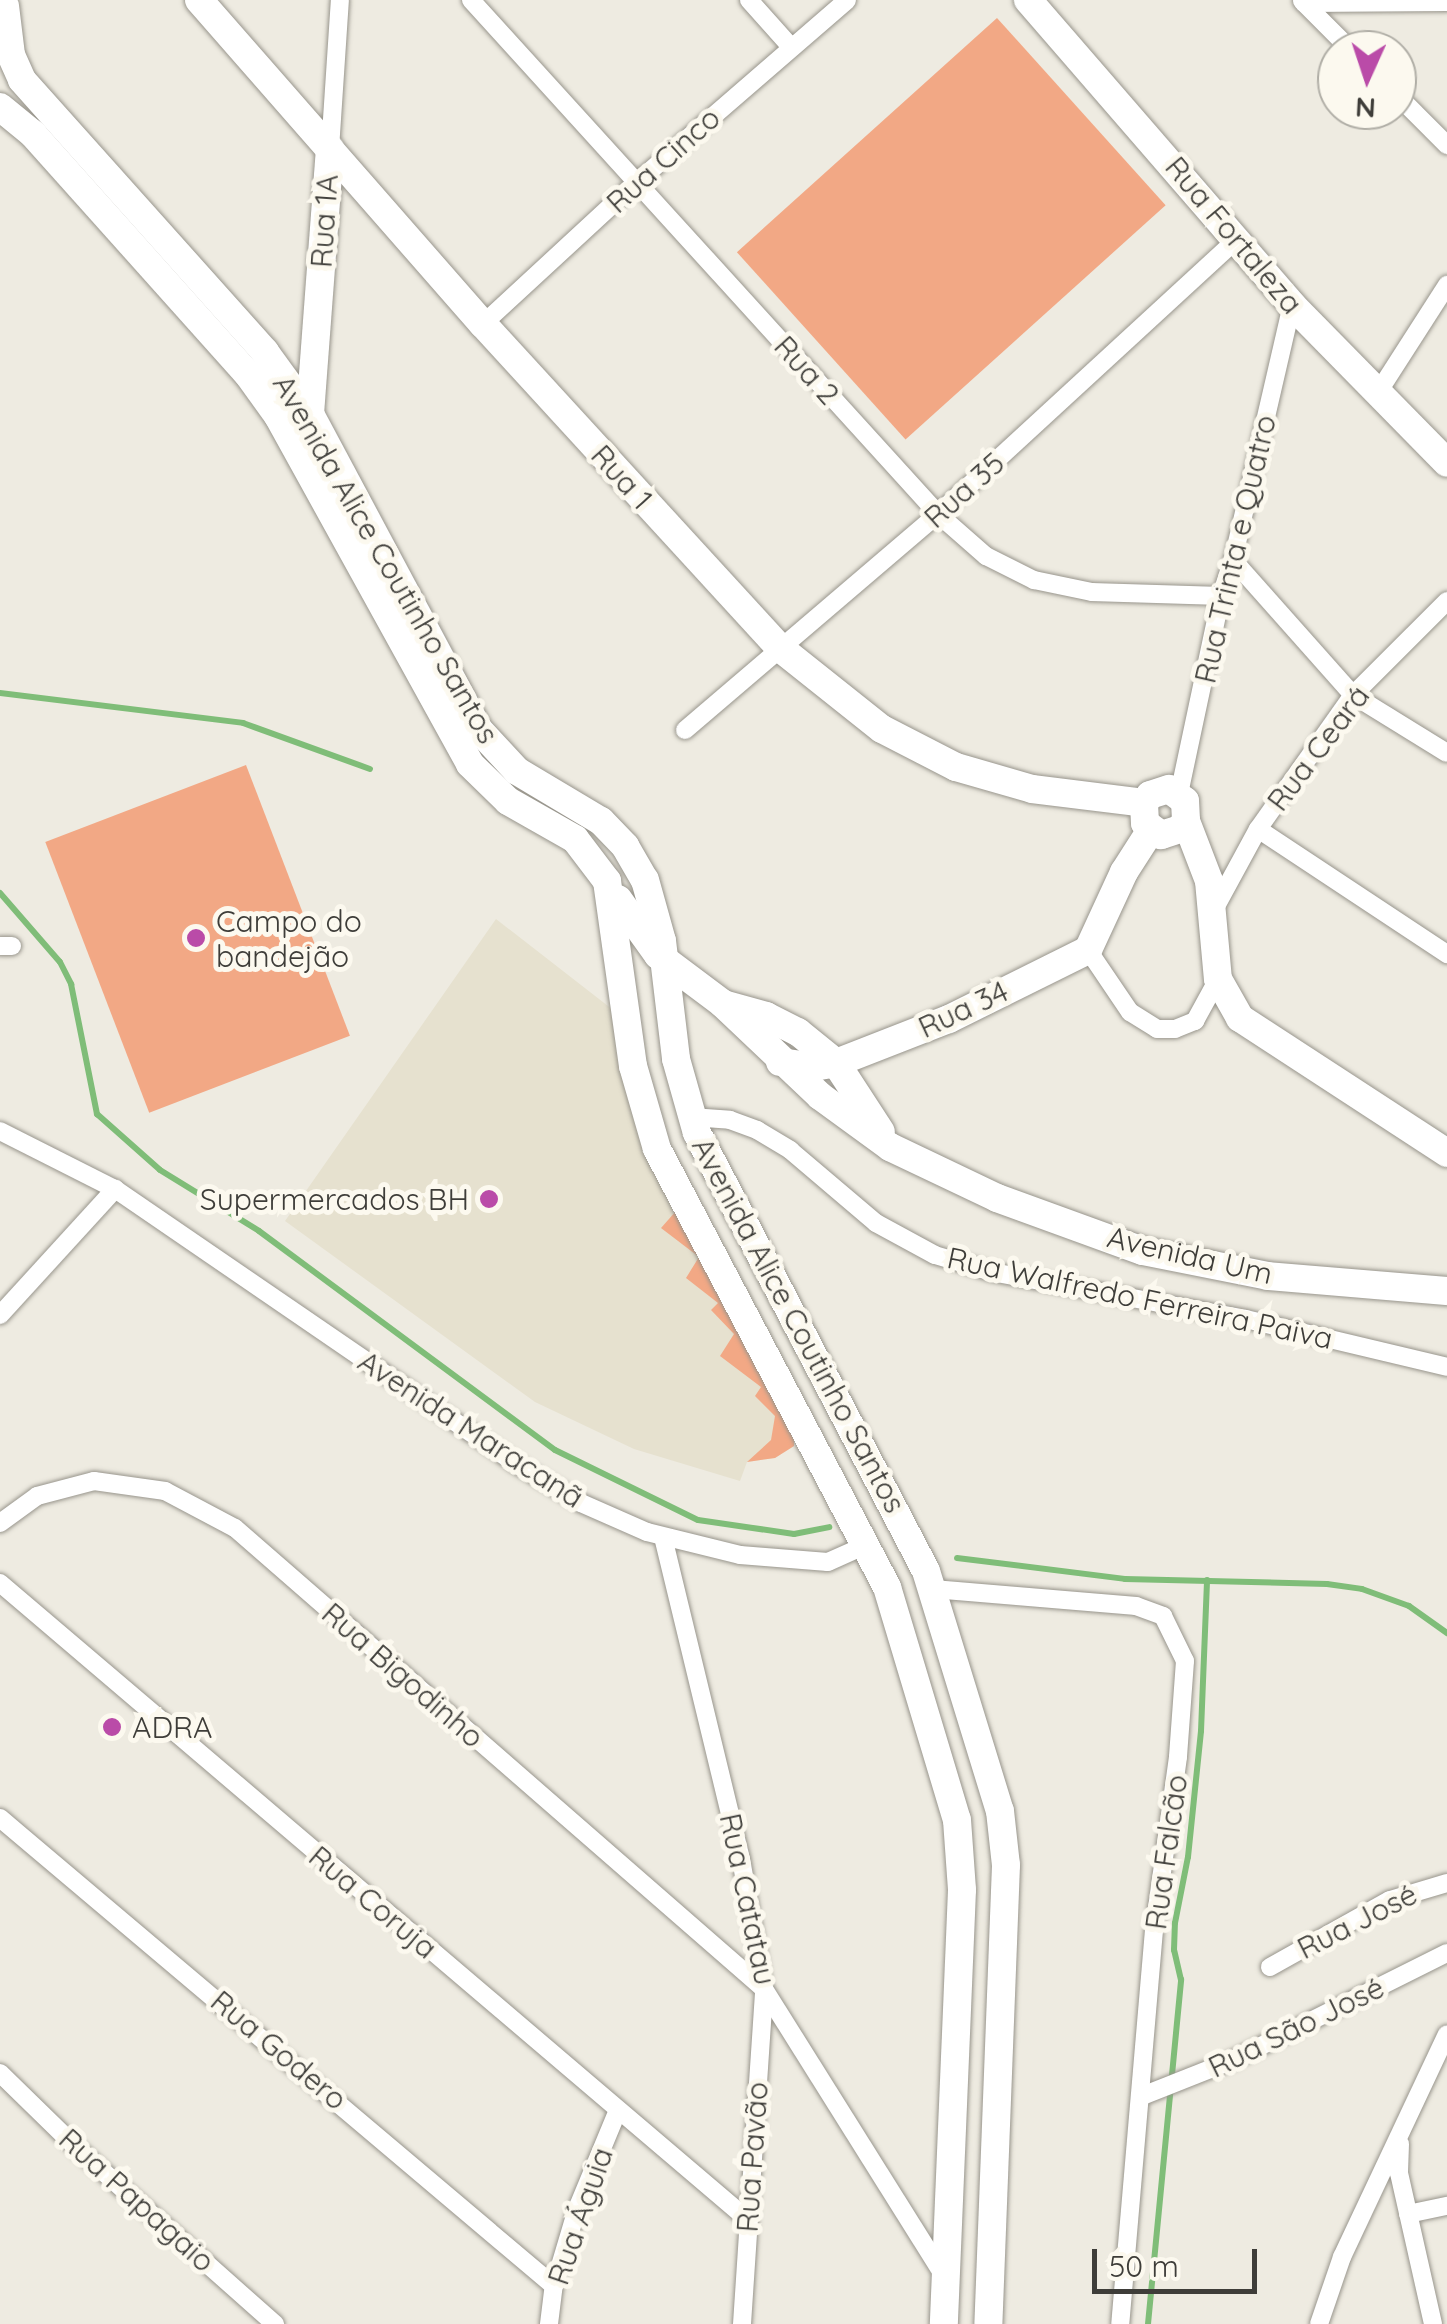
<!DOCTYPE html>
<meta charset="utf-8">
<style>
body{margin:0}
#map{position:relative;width:1447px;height:2324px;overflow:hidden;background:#eeebe1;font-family:Quicksand,sans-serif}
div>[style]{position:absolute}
.built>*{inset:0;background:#e6e1cf}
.green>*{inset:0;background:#f2a885;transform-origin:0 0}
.stream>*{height:6px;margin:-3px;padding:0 3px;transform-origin:3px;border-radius:3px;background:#7fbd78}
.roads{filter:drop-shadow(0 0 2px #98958c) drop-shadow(0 0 2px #98958c)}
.street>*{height:18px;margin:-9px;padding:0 9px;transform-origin:9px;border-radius:9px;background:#fff}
.secondary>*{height:28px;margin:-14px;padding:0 14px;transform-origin:14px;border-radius:14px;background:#fff}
.dots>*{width:28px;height:28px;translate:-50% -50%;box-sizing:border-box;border:5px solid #fcf9ef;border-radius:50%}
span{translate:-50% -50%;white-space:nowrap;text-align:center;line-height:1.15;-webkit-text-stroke:10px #fcf9ef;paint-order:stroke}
.street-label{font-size:30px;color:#3e3d39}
.poi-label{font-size:30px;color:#3e3d39}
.left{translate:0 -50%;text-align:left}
.right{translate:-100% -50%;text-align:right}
.north{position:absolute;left:1317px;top:30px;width:100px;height:100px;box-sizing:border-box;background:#fcf9ef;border:2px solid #b0aea6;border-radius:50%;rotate:183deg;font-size:28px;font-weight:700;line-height:40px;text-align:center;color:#3e3d39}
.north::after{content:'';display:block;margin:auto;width:35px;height:45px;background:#ba4ba8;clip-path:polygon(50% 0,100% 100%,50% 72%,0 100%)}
.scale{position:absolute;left:1092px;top:2249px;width:165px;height:45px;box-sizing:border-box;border:5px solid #3e3d39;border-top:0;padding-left:12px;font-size:30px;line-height:35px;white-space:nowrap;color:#3e3d39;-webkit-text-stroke:8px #fcf9ef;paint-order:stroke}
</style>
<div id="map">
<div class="built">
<div style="clip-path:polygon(496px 919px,617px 1013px,618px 1025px,794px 1439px,794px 1446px,775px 1458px,747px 1462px,740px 1481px,634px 1449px,535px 1402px,285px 1221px)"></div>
</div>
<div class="green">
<div style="left:997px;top:18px;width:252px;height:350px;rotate:48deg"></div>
<div style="left:246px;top:765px;width:290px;height:215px;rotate:69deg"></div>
<div style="clip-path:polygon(676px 1211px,794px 1439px,794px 1446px,775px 1458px,747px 1462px,771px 1440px,775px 1416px,755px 1396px,761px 1387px,720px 1356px,734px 1334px,711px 1310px,718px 1303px,686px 1278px,699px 1257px,661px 1228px)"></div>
</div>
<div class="stream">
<div style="left:0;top:693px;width:245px;rotate:7deg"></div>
<div style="left:243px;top:723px;width:135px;rotate:19.9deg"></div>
<div style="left:0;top:893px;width:91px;rotate:49deg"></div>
<div style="left:60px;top:962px;width:25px;rotate:63deg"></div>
<div style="left:71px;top:984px;width:133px;rotate:78.7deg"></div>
<div style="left:97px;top:1114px;width:84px;rotate:41.6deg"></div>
<div style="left:160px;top:1170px;width:116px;rotate:31.6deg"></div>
<div style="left:259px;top:1231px;width:368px;rotate:36.5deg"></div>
<div style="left:555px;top:1450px;width:159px;rotate:26.1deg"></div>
<div style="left:698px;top:1520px;width:97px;rotate:8.3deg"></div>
<div style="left:794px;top:1534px;width:36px;rotate:-11deg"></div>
<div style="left:957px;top:1558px;width:169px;rotate:7.1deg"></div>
<div style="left:1125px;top:1579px;width:202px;rotate:1.4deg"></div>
<div style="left:1327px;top:1584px;width:35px;rotate:8deg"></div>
<div style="left:1362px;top:1589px;width:50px;rotate:19.9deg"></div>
<div style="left:1409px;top:1606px;width:47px;rotate:35.4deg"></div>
<div style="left:1148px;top:2324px;width:346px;rotate:-84.5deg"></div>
<div style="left:1181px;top:1980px;width:31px;rotate:-103deg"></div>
<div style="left:1174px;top:1950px;width:27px;rotate:-88deg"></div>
<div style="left:1175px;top:1923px;width:67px;rotate:-78.9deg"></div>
<div style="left:1188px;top:1857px;width:127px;rotate:-84.1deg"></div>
<div style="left:1201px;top:1731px;width:151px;rotate:-87.7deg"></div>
</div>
<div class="roads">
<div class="street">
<div style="left:471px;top:0;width:694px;rotate:47.74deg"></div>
<div style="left:938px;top:514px;width:64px;rotate:41.2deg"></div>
<div style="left:986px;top:556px;width:54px;rotate:26.6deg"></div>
<div style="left:1034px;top:580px;width:59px;rotate:11.7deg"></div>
<div style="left:1092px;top:592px;width:129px;rotate:1.8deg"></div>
<div style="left:749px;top:0;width:63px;rotate:48.2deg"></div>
<div style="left:1302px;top:1px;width:69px;rotate:45deg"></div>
<div style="left:1304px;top:3px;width:143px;rotate:-0.4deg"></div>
<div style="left:1397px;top:95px;width:71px;rotate:45deg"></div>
<div style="left:330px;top:149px;width:149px;rotate:-86.2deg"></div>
<div style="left:483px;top:324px;width:208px;rotate:-42.7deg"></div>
<div style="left:636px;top:183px;width:279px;rotate:-40.9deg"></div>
<div style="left:1377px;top:394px;width:130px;rotate:-57.3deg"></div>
<div style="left:1233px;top:560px;width:181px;rotate:48.4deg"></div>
<div style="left:1353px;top:695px;width:110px;rotate:31.7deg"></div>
<div style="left:685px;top:730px;width:333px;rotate:-40.5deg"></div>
<div style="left:938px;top:514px;width:403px;rotate:-42.6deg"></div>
<div style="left:1179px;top:794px;width:202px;rotate:-78deg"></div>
<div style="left:1221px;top:596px;width:38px;rotate:-72deg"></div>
<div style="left:1233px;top:560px;width:262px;rotate:-77deg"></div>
<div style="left:1258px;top:829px;width:227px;rotate:33.5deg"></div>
<div style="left:1214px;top:910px;width:92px;rotate:-61.5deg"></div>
<div style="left:1258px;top:829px;width:164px;rotate:-54.7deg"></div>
<div style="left:1353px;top:695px;width:133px;rotate:-45deg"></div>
<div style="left:0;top:946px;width:12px"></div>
<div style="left:1088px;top:950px;width:75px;rotate:55.9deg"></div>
<div style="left:1130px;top:1012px;width:32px;rotate:32deg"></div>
<div style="left:1157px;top:1029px;width:18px"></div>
<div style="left:1175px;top:1029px;width:22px;rotate:-22deg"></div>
<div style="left:1195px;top:1021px;width:48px;rotate:-61.3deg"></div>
<div style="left:691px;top:1117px;width:39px;rotate:4deg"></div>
<div style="left:730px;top:1120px;width:29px;rotate:20deg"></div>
<div style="left:757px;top:1130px;width:39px;rotate:31deg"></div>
<div style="left:790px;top:1150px;width:113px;rotate:40.3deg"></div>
<div style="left:876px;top:1223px;width:67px;rotate:28.5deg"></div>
<div style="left:935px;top:1255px;width:59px;rotate:16.6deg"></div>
<div style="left:992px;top:1272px;width:258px;rotate:10.5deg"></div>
<div style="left:1246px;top:1319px;width:207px;rotate:13.4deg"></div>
<div style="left:0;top:1131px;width:129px;rotate:26.8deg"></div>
<div style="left:115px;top:1189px;width:483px;rotate:34.4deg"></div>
<div style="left:513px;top:1462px;width:79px;rotate:31.1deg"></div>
<div style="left:581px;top:1503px;width:72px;rotate:23.7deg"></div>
<div style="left:647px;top:1532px;width:96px;rotate:13.9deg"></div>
<div style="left:740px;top:1555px;width:88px;rotate:4.5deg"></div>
<div style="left:828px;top:1562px;width:42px;rotate:-24.1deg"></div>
<div style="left:0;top:1315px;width:171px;rotate:-47.6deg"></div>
<div style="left:0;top:1523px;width:46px;rotate:-36.1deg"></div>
<div style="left:37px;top:1496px;width:59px;rotate:-14.7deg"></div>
<div style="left:94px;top:1481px;width:72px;rotate:8deg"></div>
<div style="left:165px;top:1491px;width:79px;rotate:27.9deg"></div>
<div style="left:235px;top:1528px;width:702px;rotate:41.07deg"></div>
<div style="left:663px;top:1537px;width:331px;rotate:76.4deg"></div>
<div style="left:741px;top:1859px;width:132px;rotate:80deg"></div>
<div style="left:764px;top:1989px;width:340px;rotate:57.9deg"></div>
<div style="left:0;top:1583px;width:981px;rotate:40.41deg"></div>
<div style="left:933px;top:1589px;width:204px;rotate:4.8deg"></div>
<div style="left:1136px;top:1606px;width:29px;rotate:20deg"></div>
<div style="left:1163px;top:1616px;width:50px;rotate:63.9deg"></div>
<div style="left:1185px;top:1661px;width:96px;rotate:94.2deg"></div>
<div style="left:1178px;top:1757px;width:175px;rotate:97.9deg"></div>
<div style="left:1154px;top:1930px;width:395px;rotate:94.9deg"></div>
<div style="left:0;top:1818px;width:725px;rotate:40.19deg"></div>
<div style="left:1270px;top:1967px;width:137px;rotate:-29.2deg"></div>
<div style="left:1390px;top:1900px;width:59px;rotate:-16.6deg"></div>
<div style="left:0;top:2073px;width:112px;rotate:44.3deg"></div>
<div style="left:80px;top:2151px;width:261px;rotate:41.6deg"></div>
<div style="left:1142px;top:2096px;width:98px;rotate:-21.6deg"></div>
<div style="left:1233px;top:2060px;width:239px;rotate:-26.6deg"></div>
<div style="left:1400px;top:2144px;width:29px;rotate:92deg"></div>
<div style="left:1399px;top:2173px;width:155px;rotate:77.3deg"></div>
<div style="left:1408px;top:2214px;width:40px;rotate:-12deg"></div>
<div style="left:549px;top:2324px;width:38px;rotate:-83deg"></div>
<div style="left:554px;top:2286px;width:80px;rotate:-73.4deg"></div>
<div style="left:577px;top:2209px;width:107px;rotate:-67.5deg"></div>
<div style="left:742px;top:2324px;width:335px;rotate:-86.2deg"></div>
<div style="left:1319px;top:2324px;width:71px;rotate:-71.1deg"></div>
<div style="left:1342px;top:2257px;width:246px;rotate:-64.8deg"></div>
</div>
<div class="secondary">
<div style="left:199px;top:0;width:431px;rotate:48.8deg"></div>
<div style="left:483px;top:324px;width:440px;rotate:47.5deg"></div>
<div style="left:780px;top:648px;width:130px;rotate:38.5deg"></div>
<div style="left:882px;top:729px;width:83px;rotate:27.2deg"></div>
<div style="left:956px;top:767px;width:79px;rotate:16.1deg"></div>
<div style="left:1032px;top:789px;width:113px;rotate:7.1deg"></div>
<div style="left:1028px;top:0;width:403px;rotate:49.1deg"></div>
<div style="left:1292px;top:305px;width:221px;rotate:45.5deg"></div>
<div style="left:5px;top:6px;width:49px;rotate:83deg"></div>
<div style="left:11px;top:55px;width:27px;rotate:66deg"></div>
<div style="left:22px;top:80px;width:365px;rotate:48.2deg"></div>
<div style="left:265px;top:352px;width:77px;rotate:54deg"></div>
<div style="left:310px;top:414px;width:358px;rotate:61.9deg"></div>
<div style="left:479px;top:730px;width:56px;rotate:47.2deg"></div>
<div style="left:517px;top:771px;width:98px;rotate:30.8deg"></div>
<div style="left:601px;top:821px;width:35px;rotate:46deg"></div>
<div style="left:625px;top:846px;width:39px;rotate:60deg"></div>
<div style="left:645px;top:880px;width:63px;rotate:74.4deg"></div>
<div style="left:662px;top:941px;width:119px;rotate:83.2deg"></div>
<div style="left:676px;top:1059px;width:77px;rotate:74.2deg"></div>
<div style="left:697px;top:1133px;width:494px;rotate:62.4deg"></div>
<div style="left:926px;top:1571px;width:251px;rotate:72.9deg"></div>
<div style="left:1000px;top:1811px;width:54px;rotate:83.7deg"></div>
<div style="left:1006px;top:1865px;width:459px;rotate:92.2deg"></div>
<div style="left:0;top:107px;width:43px;rotate:39.3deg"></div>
<div style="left:33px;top:134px;width:321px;rotate:48.2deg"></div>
<div style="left:247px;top:373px;width:53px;rotate:54.2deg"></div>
<div style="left:278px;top:416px;width:397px;rotate:61.1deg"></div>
<div style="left:470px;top:764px;width:53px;rotate:44.2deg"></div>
<div style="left:508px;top:801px;width:77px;rotate:29.6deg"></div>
<div style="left:575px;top:839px;width:53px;rotate:52.7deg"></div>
<div style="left:607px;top:881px;width:187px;rotate:82deg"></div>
<div style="left:633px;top:1066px;width:86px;rotate:73.9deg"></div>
<div style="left:657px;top:1149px;width:495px;rotate:62.3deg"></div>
<div style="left:887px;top:1587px;width:243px;rotate:73.3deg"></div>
<div style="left:957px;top:1820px;width:70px;rotate:85.9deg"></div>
<div style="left:962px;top:1890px;width:434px;rotate:92.4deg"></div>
<div style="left:303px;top:418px;width:8px;rotate:-30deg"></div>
<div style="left:310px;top:414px;width:266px;rotate:-85.7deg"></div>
<div style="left:1186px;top:821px;width:10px;rotate:127deg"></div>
<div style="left:1180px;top:829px;width:20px;rotate:162deg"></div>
<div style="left:1161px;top:835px;width:20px;rotate:-143deg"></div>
<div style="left:1145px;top:823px;width:20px;rotate:-93deg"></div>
<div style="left:1144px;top:803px;width:10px;rotate:-53deg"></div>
<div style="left:1150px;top:795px;width:20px;rotate:-18deg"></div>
<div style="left:1169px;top:789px;width:20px;rotate:37deg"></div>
<div style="left:1185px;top:801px;width:20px;rotate:87deg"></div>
<div style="left:1186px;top:821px;width:64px;rotate:69deg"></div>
<div style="left:1209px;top:881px;width:98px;rotate:84.8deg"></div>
<div style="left:1218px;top:979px;width:45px;rotate:60.6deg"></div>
<div style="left:1240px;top:1018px;width:247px;rotate:33.1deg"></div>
<div style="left:618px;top:899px;width:69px;rotate:54.5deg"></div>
<div style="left:658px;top:955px;width:80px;rotate:36.9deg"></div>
<div style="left:722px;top:1003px;width:135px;rotate:43.5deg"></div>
<div style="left:820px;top:1096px;width:87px;rotate:36.1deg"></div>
<div style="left:890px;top:1147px;width:119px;rotate:25.5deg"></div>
<div style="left:997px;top:1198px;width:155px;rotate:20deg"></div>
<div style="left:1143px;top:1251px;width:127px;rotate:11.3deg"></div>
<div style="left:1268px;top:1276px;width:180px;rotate:4.8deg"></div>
<div style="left:723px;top:1004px;width:45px;rotate:15.6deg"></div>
<div style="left:766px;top:1016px;width:36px;rotate:27deg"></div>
<div style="left:798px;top:1032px;width:49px;rotate:39.2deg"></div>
<div style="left:836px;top:1063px;width:82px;rotate:56.9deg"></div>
<div style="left:780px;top:1062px;width:34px;rotate:8deg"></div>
<div style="left:814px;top:1067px;width:22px;rotate:-10deg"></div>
<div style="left:836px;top:1063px;width:121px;rotate:-21.3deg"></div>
<div style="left:949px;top:1019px;width:155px;rotate:-26.4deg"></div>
<div style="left:1088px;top:950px;width:86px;rotate:-65.2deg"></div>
<div style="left:1124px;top:872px;width:50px;rotate:-57.3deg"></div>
</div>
</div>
<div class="dots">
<div style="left:196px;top:938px;background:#ba4ba8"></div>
<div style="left:489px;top:1199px;background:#ba4ba8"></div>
<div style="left:112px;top:1727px;background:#ba4ba8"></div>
</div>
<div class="street-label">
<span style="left:663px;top:160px;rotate:-42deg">Rua Cinco</span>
<span style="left:324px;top:221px;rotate:-86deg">Rua 1A</span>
<span style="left:1234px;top:235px;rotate:50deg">Rua Fortaleza</span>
<span style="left:807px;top:370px;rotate:48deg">Rua 2</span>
<span style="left:622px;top:477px;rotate:48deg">Rua 1</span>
<span style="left:964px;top:490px;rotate:-42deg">Rua 35</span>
<span style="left:1235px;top:549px;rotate:-77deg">Rua Trinta e Quatro</span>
<span style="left:386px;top:559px;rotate:60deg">Avenida Alice Coutinho Santos</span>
<span style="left:1318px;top:748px;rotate:-53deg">Rua Ceará</span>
<span style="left:963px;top:1009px;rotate:-25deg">Rua 34</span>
<span style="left:1190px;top:1255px;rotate:13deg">Avenida Um</span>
<span style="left:1140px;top:1298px;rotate:12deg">Rua Walfredo Ferreira Paiva</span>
<span style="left:799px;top:1325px;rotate:62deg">Avenida Alice Coutinho Santos</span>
<span style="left:471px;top:1429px;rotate:33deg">Avenida Maracanã</span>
<span style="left:403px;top:1675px;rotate:41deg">Rua Bigodinho</span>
<span style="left:1166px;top:1852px;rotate:-82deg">Rua Falcão</span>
<span style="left:748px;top:1899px;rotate:78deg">Rua Catatau</span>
<span style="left:373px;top:1902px;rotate:40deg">Rua Coruja</span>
<span style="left:1357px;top:1921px;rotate:-27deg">Rua José</span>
<span style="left:1296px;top:2027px;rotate:-26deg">Rua São José</span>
<span style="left:279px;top:2050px;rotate:40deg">Rua Godero</span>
<span style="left:752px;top:2157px;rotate:-86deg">Rua Pavão</span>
<span style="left:137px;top:2200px;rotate:42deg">Rua Papagaio</span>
<span style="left:580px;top:2216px;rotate:-71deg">Rua Águia</span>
</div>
<div class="poi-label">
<span class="left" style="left:216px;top:938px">Campo do<br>bandejão</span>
<span class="right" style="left:469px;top:1199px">Supermercados BH</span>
<span class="left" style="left:132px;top:1727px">ADRA</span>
</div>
<div class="north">N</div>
<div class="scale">50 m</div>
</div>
